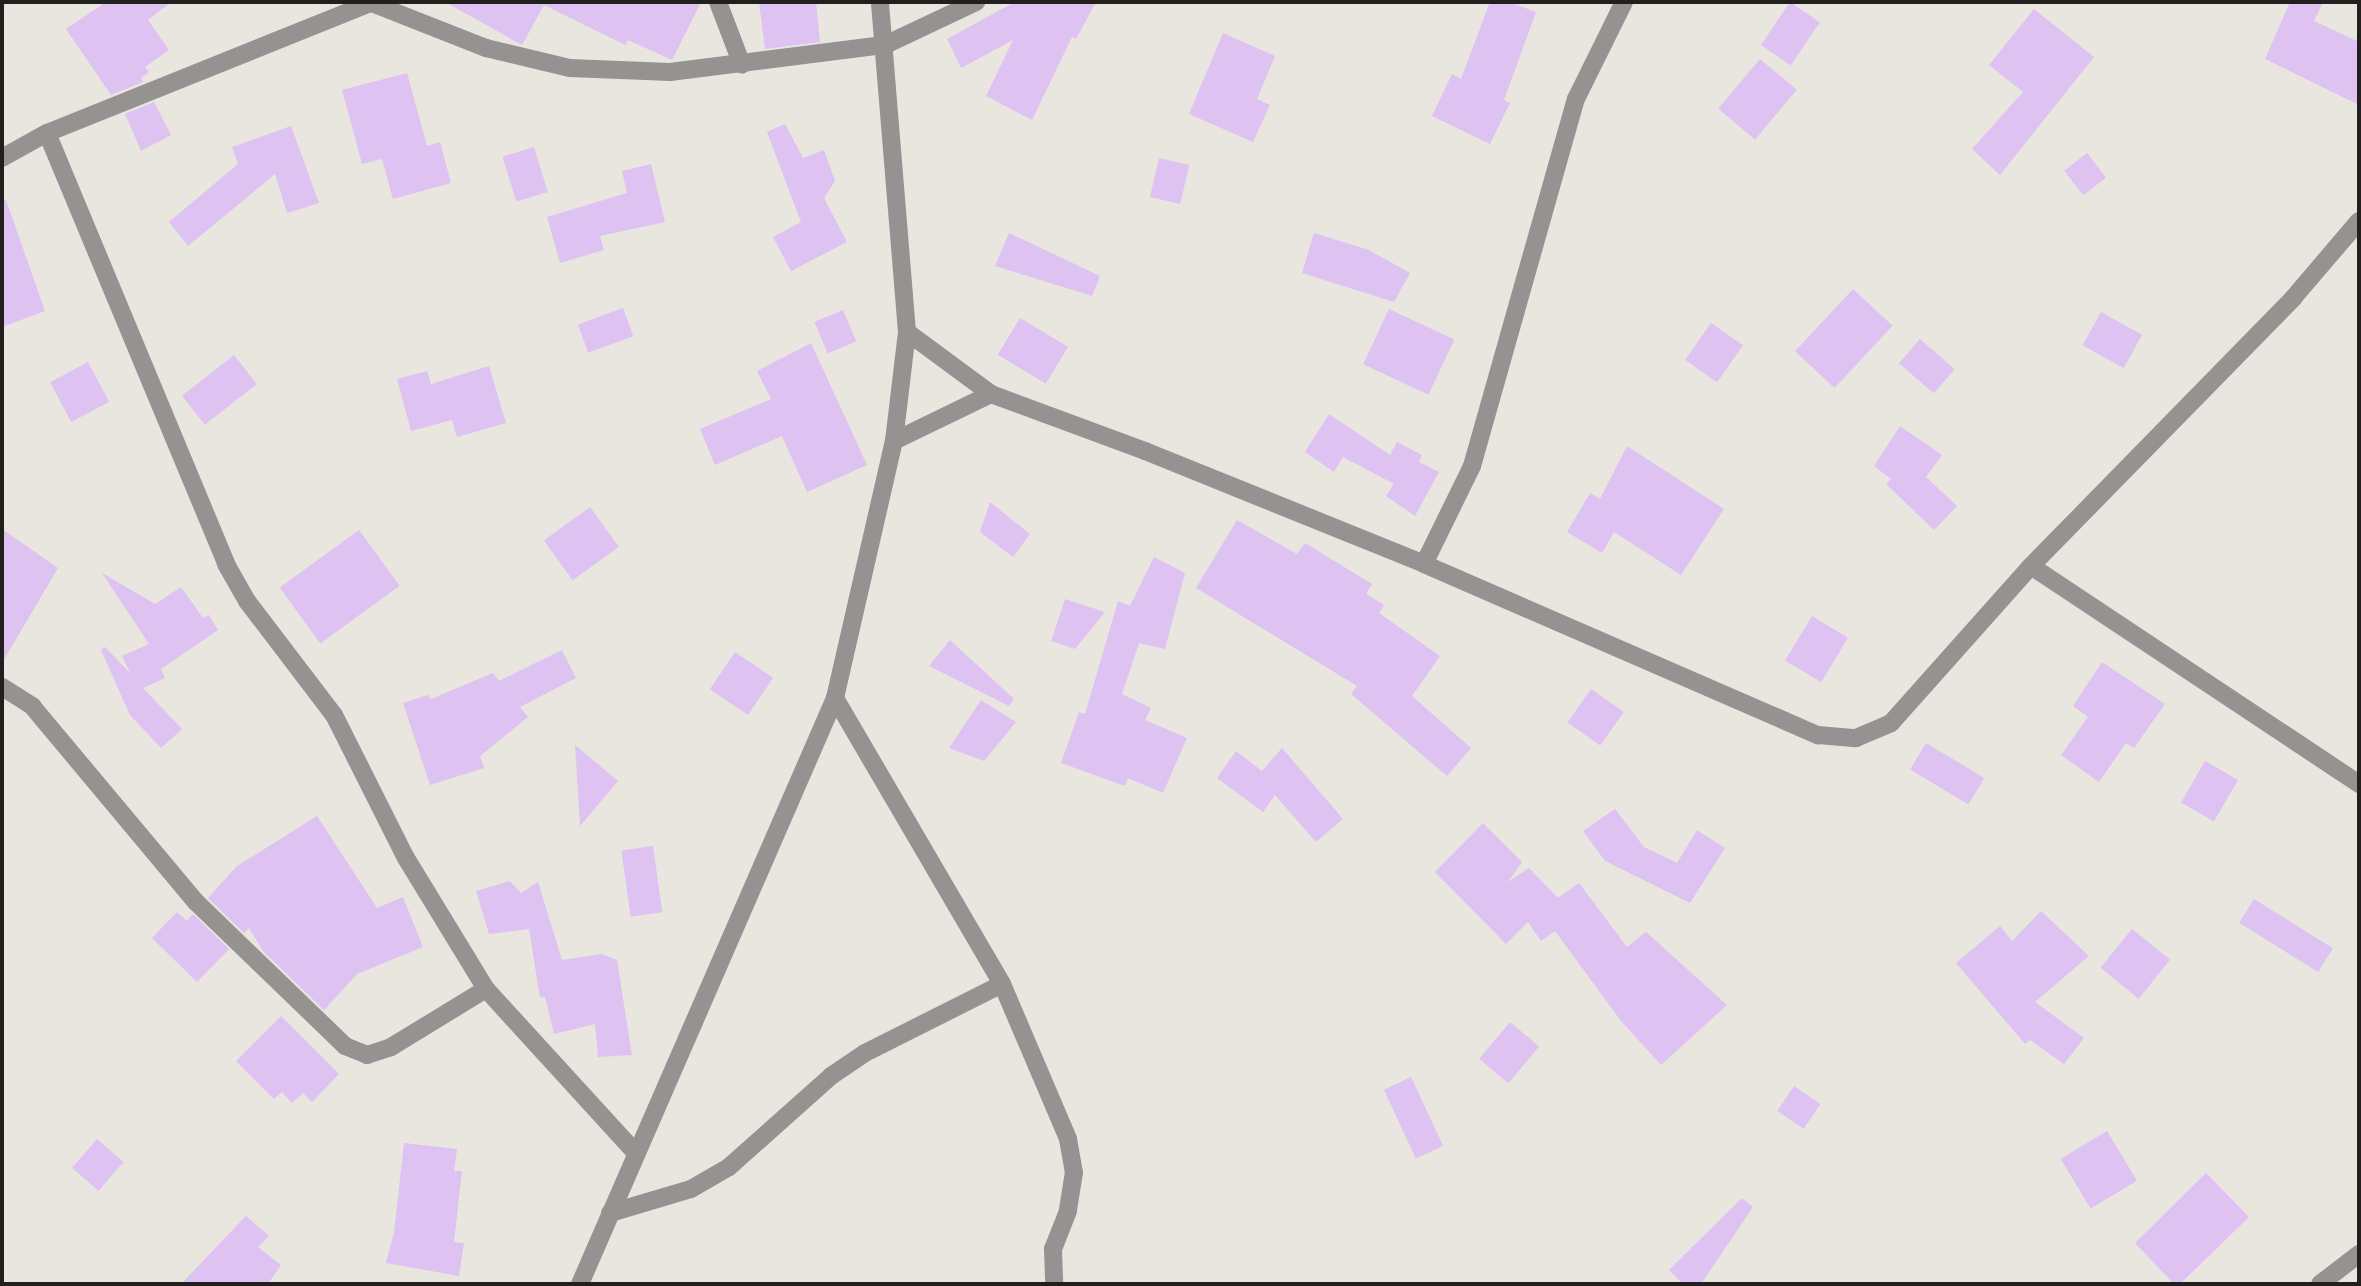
<!DOCTYPE html>
<style>
body{margin:0}
#map{position:relative;width:2361px;height:1286px;overflow:hidden;background:#e9e6e0;font-family:Quicksand,sans-serif}
div>[style]{position:absolute}
.building>*{inset:0;background:#ddc2f2;transform-origin:0 0}
.minor>*{height:18px;margin:-9px;padding:0 9px;transform-origin:9px;border-radius:9px;background:#959391}
span{translate:-50% -50%;white-space:nowrap;text-align:center;line-height:1.15;-webkit-text-stroke:5px #fff;paint-order:stroke}
.frame{position:absolute;inset:0;border:4px solid #21201e;pointer-events:none}
</style>
<div id="map">
<div class="building">
<div style="clip-path:polygon(106px 2px,171px 2px,148px 20px,169px 50px,145px 67px,149px 72px,141px 78px,143px 82px,111px 95px,66px 29px)"></div>
<div style="clip-path:polygon(445px 2px,701px 2px,672px 60px,628px 40px,625px 45px,544px 5px,522px 45px)"></div>
<div style="clip-path:polygon(759px 2px,816px 2px,820px 42px,765px 49px)"></div>
<div style="clip-path:polygon(1015px 2px,1096px 2px,1076px 39px,1072px 37px,1032px 120px,986px 96px,1013px 40px,961px 68px,947px 39px)"></div>
<div style="clip-path:polygon(1490px 2px,1509px 2px,1536px 12px,1504px 100px,1510px 103px,1490px 144px,1432px 116px,1452px 74px,1461px 79px)"></div>
<div style="left:1790px;top:2px;width:36px;height:52px;rotate:34deg"></div>
<div style="clip-path:polygon(2290px 2px,2323px 2px,2314px 21px,2359px 42px,2359px 105px,2265px 59px)"></div>
<div style="clip-path:polygon(2034px 9px,2094px 57px,2000px 175px,1972px 149px,2023px 92px,1989px 65px)"></div>
<div style="clip-path:polygon(1223px 33px,1275px 56px,1257px 99px,1270px 105px,1253px 142px,1189px 114px)"></div>
<div style="left:1760px;top:59px;width:48px;height:65px;rotate:40deg"></div>
<div style="clip-path:polygon(407px 73px,427px 146px,440px 142px,451px 183px,393px 199px,382px 159px,362px 164px,342px 90px)"></div>
<div style="clip-path:polygon(154px 102px,171px 135px,141px 151px,125px 114px)"></div>
<div style="clip-path:polygon(785px 124px,803px 158px,824px 150px,835px 181px,824px 198px,847px 242px,791px 271px,773px 237px,801px 222px,767px 132px)"></div>
<div style="clip-path:polygon(291px 126px,319px 203px,287px 213px,275px 174px,188px 246px,169px 222px,238px 164px,232px 147px)"></div>
<div style="left:534px;top:147px;width:47px;height:33px;rotate:73deg"></div>
<div style="left:2087px;top:153px;width:31px;height:29px;rotate:52deg"></div>
<div style="left:1159px;top:158px;width:31px;height:40px;rotate:13deg"></div>
<div style="clip-path:polygon(651px 164px,665px 222px,600px 236px,604px 250px,560px 263px,547px 217px,627px 193px,622px 171px)"></div>
<div style="clip-path:polygon(6px 200px,45px 311px,2px 327px,2px 201px)"></div>
<div style="clip-path:polygon(1009px 233px,1100px 276px,1092px 296px,995px 266px)"></div>
<div style="clip-path:polygon(1314px 233px,1369px 250px,1410px 273px,1394px 302px,1302px 273px)"></div>
<div style="left:1853px;top:289px;width:54px;height:85px;rotate:43deg"></div>
<div style="left:623px;top:308px;width:30px;height:48px;rotate:70deg"></div>
<div style="left:1389px;top:309px;width:72px;height:61px;rotate:25deg"></div>
<div style="left:843px;top:310px;width:34px;height:31px;rotate:67deg"></div>
<div style="left:2101px;top:312px;width:47px;height:38px;rotate:29deg"></div>
<div style="left:1020px;top:318px;width:56px;height:43px;rotate:31deg"></div>
<div style="left:1711px;top:323px;width:39px;height:45px;rotate:35deg"></div>
<div style="left:1920px;top:339px;width:46px;height:32px;rotate:41deg"></div>
<div style="clip-path:polygon(811px 343px,867px 465px,807px 492px,782px 436px,715px 465px,700px 429px,771px 399px,757px 371px)"></div>
<div style="left:234px;top:355px;width:37px;height:66px;rotate:52deg"></div>
<div style="left:88px;top:362px;width:45px;height:43px;rotate:62deg"></div>
<div style="clip-path:polygon(489px 366px,506px 423px,457px 437px,452px 420px,411px 431px,397px 379px,427px 371px,431px 384px)"></div>
<div style="clip-path:polygon(1329px 414px,1390px 455px,1397px 442px,1422px 455px,1419px 462px,1439px 472px,1415px 516px,1386px 496px,1394px 484px,1343px 457px,1334px 472px,1305px 452px)"></div>
<div style="clip-path:polygon(1900px 426px,1942px 455px,1926px 477px,1957px 506px,1934px 530px,1886px 484px,1891px 479px,1874px 466px)"></div>
<div style="clip-path:polygon(1627px 446px,1724px 509px,1681px 575px,1614px 532px,1602px 553px,1567px 532px,1590px 493px,1600px 499px)"></div>
<div style="clip-path:polygon(990px 502px,1030px 534px,1013px 557px,980px 532px)"></div>
<div style="left:590px;top:507px;width:49px;height:57px;rotate:54deg"></div>
<div style="clip-path:polygon(1237px 520px,1297px 554px,1305px 543px,1372px 584px,1366px 594px,1384px 605px,1379px 613px,1440px 656px,1412px 696px,1471px 748px,1447px 776px,1351px 694px,1357px 686px,1196px 588px)"></div>
<div style="clip-path:polygon(2px 529px,58px 568px,2px 663px)"></div>
<div style="left:359px;top:530px;width:69px;height:98px;rotate:54deg"></div>
<div style="clip-path:polygon(1154px 557px,1185px 573px,1165px 649px,1139px 643px,1122px 694px,1151px 708px,1145px 720px,1187px 738px,1163px 793px,1128px 778px,1125px 786px,1061px 763px,1079px 712px,1085px 714px,1118px 601px,1130px 606px)"></div>
<div style="clip-path:polygon(102px 573px,155px 604px,181px 587px,203px 618px,209px 615px,218px 630px,161px 669px,165px 678px,143px 688px,182px 729px,161px 748px,130px 715px,101px 650px,105px 647px,130px 673px,122px 656px,149px 644px)"></div>
<div style="clip-path:polygon(1065px 599px,1105px 612px,1075px 649px,1051px 641px)"></div>
<div style="left:1812px;top:616px;width:42px;height:52px;rotate:31deg"></div>
<div style="clip-path:polygon(950px 640px,1014px 699px,1009px 706px,929px 666px)"></div>
<div style="clip-path:polygon(562px 650px,576px 678px,520px 707px,528px 717px,480px 756px,484px 768px,430px 785px,403px 703px,428px 695px,431px 699px,493px 673px,499px 681px)"></div>
<div style="left:735px;top:652px;width:46px;height:45px;rotate:34deg"></div>
<div style="clip-path:polygon(2102px 662px,2165px 704px,2134px 748px,2126px 743px,2099px 782px,2061px 755px,2088px 717px,2073px 706px)"></div>
<div style="left:1591px;top:689px;width:40px;height:41px;rotate:35deg"></div>
<div style="clip-path:polygon(981px 700px,1016px 722px,984px 761px,949px 748px)"></div>
<div style="left:1926px;top:743px;width:68px;height:31px;rotate:31deg"></div>
<div style="clip-path:polygon(575px 745px,618px 781px,580px 826px)"></div>
<div style="clip-path:polygon(1282px 748px,1343px 819px,1316px 842px,1275px 795px,1263px 812px,1217px 778px,1236px 751px,1262px 771px)"></div>
<div style="left:2205px;top:761px;width:38px;height:48px;rotate:30deg"></div>
<div style="clip-path:polygon(1615px 809px,1644px 847px,1677px 863px,1697px 830px,1725px 848px,1690px 903px,1605px 861px,1583px 831px)"></div>
<div style="clip-path:polygon(317px 816px,377px 908px,403px 897px,423px 947px,357px 974px,324px 1010px,263px 951px,249px 928px,244px 933px,208px 898px,237px 866px)"></div>
<div style="clip-path:polygon(1483px 823px,1522px 862px,1508px 882px,1529px 868px,1558px 898px,1579px 883px,1627px 947px,1646px 932px,1727px 1005px,1661px 1065px,1621px 1021px,1555px 931px,1541px 941px,1528px 922px,1506px 944px,1435px 872px)"></div>
<div style="left:653px;top:846px;width:67px;height:32px;rotate:82deg"></div>
<div style="clip-path:polygon(510px 881px,521px 893px,538px 882px,562px 960px,601px 954px,617px 960px,632px 1055px,598px 1057px,595px 1024px,554px 1034px,545px 997px,540px 998px,529px 929px,489px 934px,476px 891px)"></div>
<div style="left:2254px;top:899px;width:93px;height:28px;rotate:32deg"></div>
<div style="clip-path:polygon(2041px 911px,2089px 956px,2035px 1002px,2084px 1038px,2064px 1064px,2030px 1040px,2025px 1044px,1956px 963px,2000px 926px,2012px 941px)"></div>
<div style="clip-path:polygon(177px 912px,187px 921px,193px 914px,229px 949px,197px 982px,152px 938px)"></div>
<div style="left:2132px;top:929px;width:49px;height:50px;rotate:39deg"></div>
<div style="clip-path:polygon(281px 1016px,339px 1074px,312px 1102px,303px 1093px,292px 1103px,282px 1092px,274px 1099px,236px 1061px)"></div>
<div style="left:1510px;top:1022px;width:38px;height:48px;rotate:40deg"></div>
<div style="left:1411px;top:1077px;width:76px;height:30px;rotate:65deg"></div>
<div style="left:1794px;top:1086px;width:32px;height:30px;rotate:34deg"></div>
<div style="left:2107px;top:1131px;width:58px;height:54px;rotate:59deg"></div>
<div style="left:97px;top:1139px;width:35px;height:38px;rotate:41deg"></div>
<div style="clip-path:polygon(404px 1143px,457px 1149px,454px 1171px,462px 1171px,454px 1242px,464px 1243px,459px 1276px,386px 1263px,394px 1232px)"></div>
<div style="clip-path:polygon(2206px 1173px,2249px 1217px,2180px 1284px,2174px 1284px,2135px 1243px)"></div>
<div style="clip-path:polygon(1742px 1198px,1753px 1207px,1701px 1284px,1683px 1284px,1669px 1270px)"></div>
<div style="clip-path:polygon(246px 1216px,269px 1236px,258px 1247px,281px 1265px,268px 1284px,181px 1284px)"></div>
</div>
<div class="minor">
<div style="left:369px;top:2px;width:126px;rotate:21.5deg"></div>
<div style="left:486px;top:48px;width:86px;rotate:13.4deg"></div>
<div style="left:570px;top:68px;width:100px;rotate:2.3deg"></div>
<div style="left:670px;top:72px;width:217px;rotate:-7.2deg"></div>
<div style="left:885px;top:45px;width:101px;rotate:-25.3deg"></div>
<div style="left:718px;top:2px;width:67px;rotate:69.1deg"></div>
<div style="left:47px;top:133px;width:467px;rotate:67.4deg"></div>
<div style="left:226px;top:564px;width:43px;rotate:60.4deg"></div>
<div style="left:247px;top:601px;width:143px;rotate:52.7deg"></div>
<div style="left:334px;top:715px;width:160px;rotate:63.3deg"></div>
<div style="left:406px;top:858px;width:153px;rotate:58.6deg"></div>
<div style="left:486px;top:989px;width:222px;rotate:47.6deg"></div>
<div style="left:2px;top:158px;width:51px;rotate:-29.1deg"></div>
<div style="left:47px;top:133px;width:348px;rotate:-21.9deg"></div>
<div style="left:907px;top:332px;width:104px;rotate:36.4deg"></div>
<div style="left:991px;top:394px;width:164px;rotate:20.3deg"></div>
<div style="left:1145px;top:451px;width:301px;rotate:22deg"></div>
<div style="left:1424px;top:564px;width:430px;rotate:23.5deg"></div>
<div style="left:1818px;top:735px;width:38px;rotate:5deg"></div>
<div style="left:1856px;top:738px;width:38px;rotate:-23deg"></div>
<div style="left:1891px;top:723px;width:210px;rotate:-48.3deg"></div>
<div style="left:2031px;top:566px;width:376px;rotate:-45.6deg"></div>
<div style="left:2294px;top:297px;width:100px;rotate:-49.5deg"></div>
<div style="left:894px;top:441px;width:108px;rotate:-25.9deg"></div>
<div style="left:1424px;top:564px;width:109px;rotate:-63.9deg"></div>
<div style="left:1472px;top:466px;width:381px;rotate:-74.2deg"></div>
<div style="left:1576px;top:99px;width:108px;rotate:-63.7deg"></div>
<div style="left:2031px;top:566px;width:394px;rotate:33.6deg"></div>
<div style="left:2px;top:687px;width:36px;rotate:32deg"></div>
<div style="left:32px;top:706px;width:256px;rotate:50.1deg"></div>
<div style="left:196px;top:902px;width:207px;rotate:44deg"></div>
<div style="left:345px;top:1046px;width:24px;rotate:22deg"></div>
<div style="left:367px;top:1055px;width:25px;rotate:-18deg"></div>
<div style="left:391px;top:1047px;width:111px;rotate:-31.4deg"></div>
<div style="left:835px;top:698px;width:331px;rotate:59.7deg"></div>
<div style="left:1002px;top:984px;width:168px;rotate:66.9deg"></div>
<div style="left:1068px;top:1139px;width:34px;rotate:80deg"></div>
<div style="left:1074px;top:1172px;width:39px;rotate:99deg"></div>
<div style="left:1068px;top:1211px;width:41px;rotate:111.5deg"></div>
<div style="left:1053px;top:1249px;width:35px;rotate:88deg"></div>
<div style="left:610px;top:1213px;width:84px;rotate:-16.5deg"></div>
<div style="left:691px;top:1189px;width:44px;rotate:-30.1deg"></div>
<div style="left:729px;top:1167px;width:137px;rotate:-41.7deg"></div>
<div style="left:831px;top:1076px;width:41px;rotate:-34.1deg"></div>
<div style="left:865px;top:1053px;width:153px;rotate:-26.7deg"></div>
<div style="left:580px;top:1284px;width:639px;rotate:-66.48deg"></div>
<div style="left:835px;top:698px;width:264px;rotate:-77.1deg"></div>
<div style="left:894px;top:441px;width:110px;rotate:-83.2deg"></div>
<div style="left:907px;top:332px;width:331px;rotate:-94.7deg"></div>
<div style="left:2320px;top:1284px;width:49px;rotate:-37.6deg"></div>
</div>
<div class="frame"></div>
</div>
